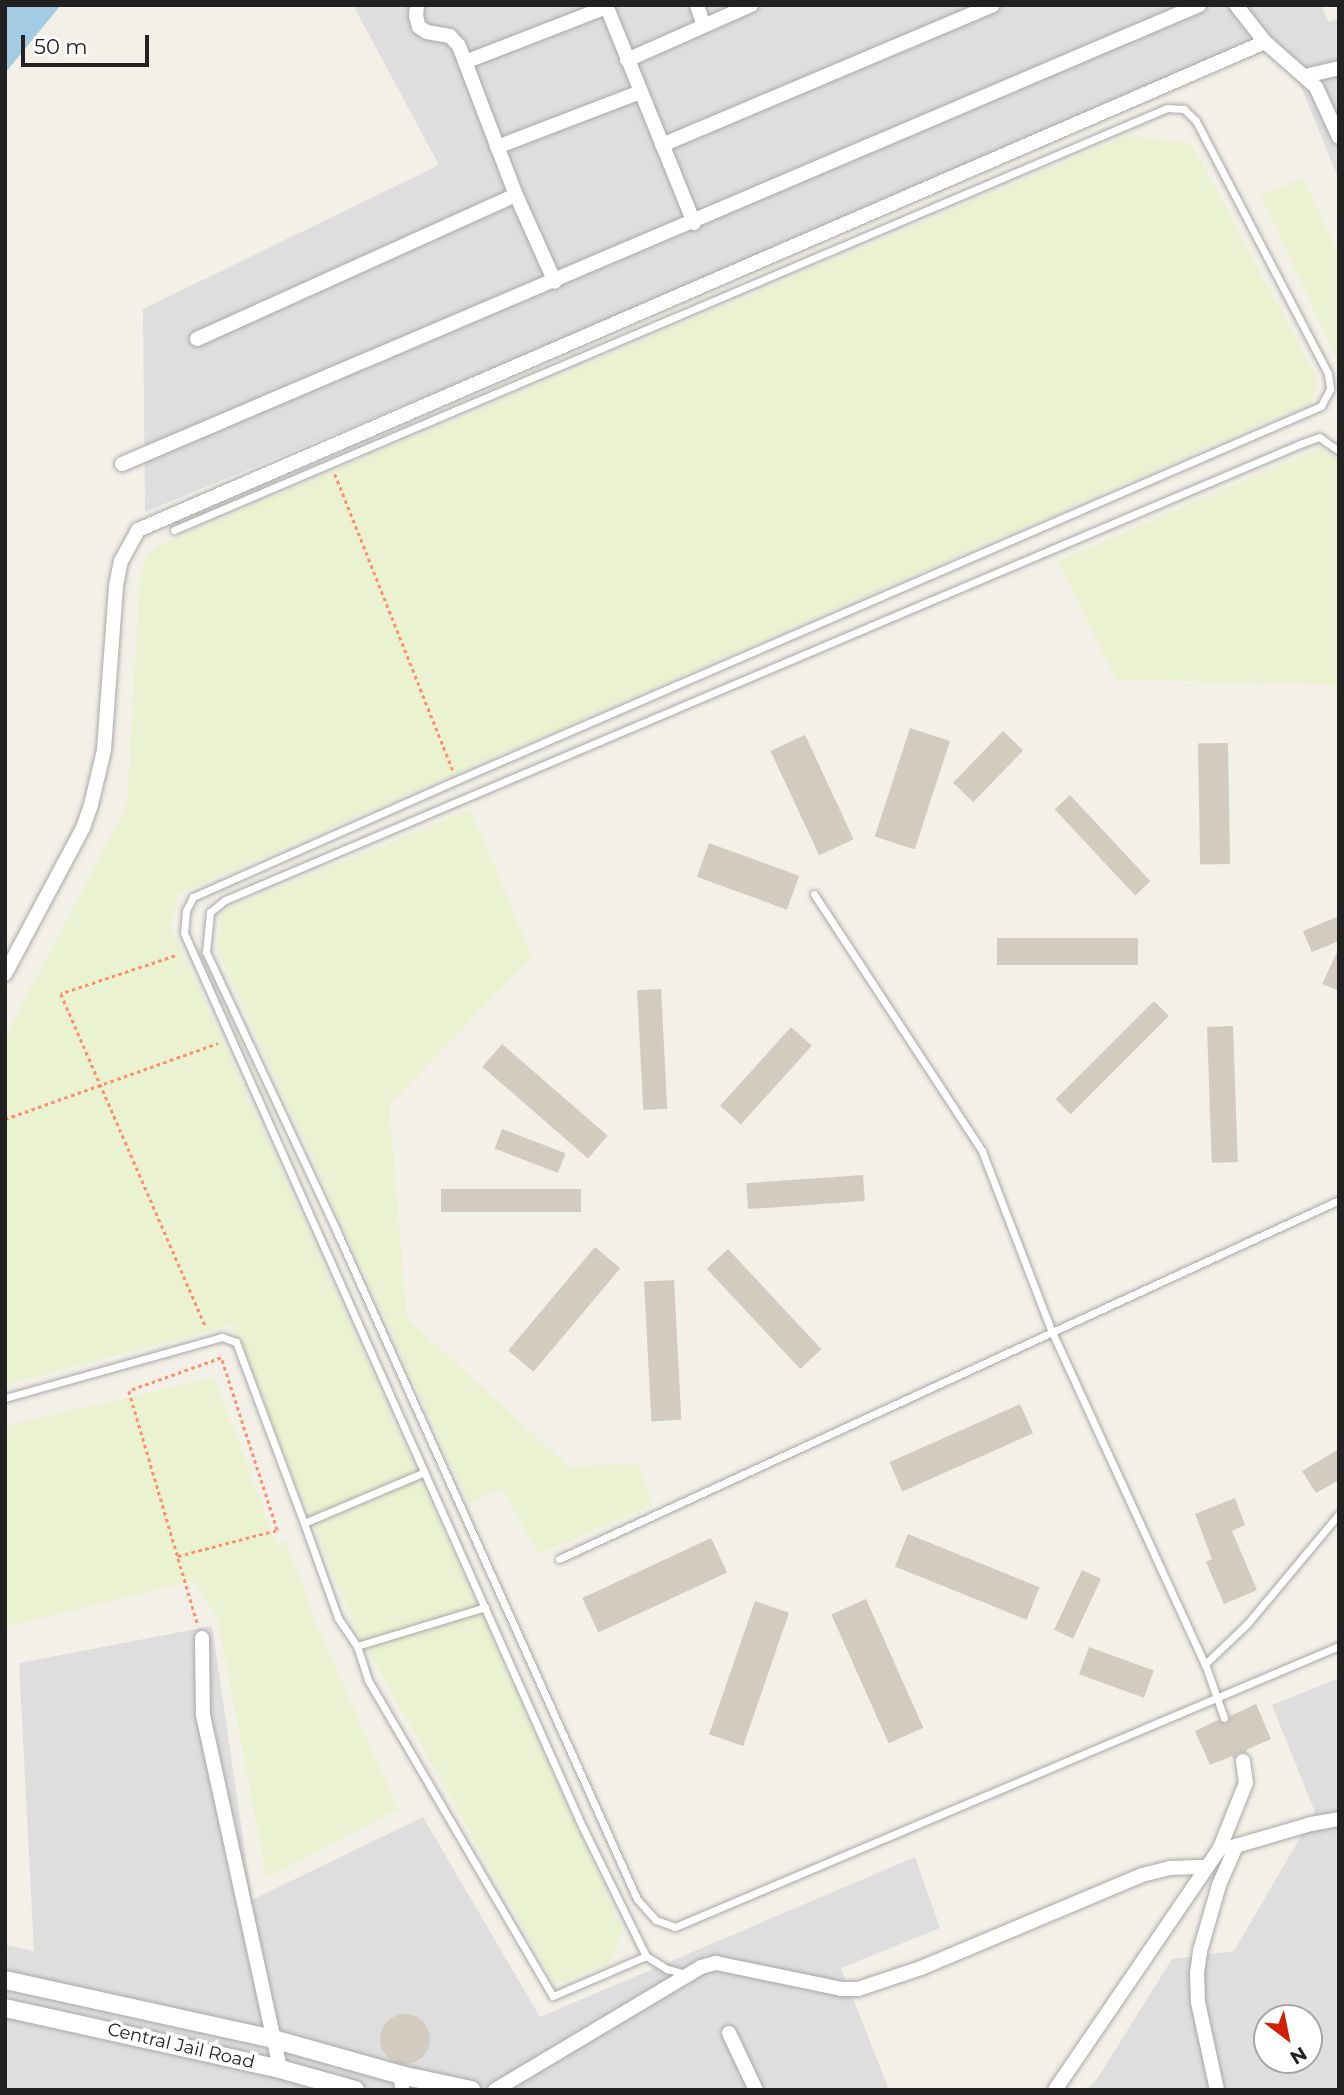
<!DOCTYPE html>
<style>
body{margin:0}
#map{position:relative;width:1344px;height:2095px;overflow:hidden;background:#f2f0e7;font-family:Montserrat,sans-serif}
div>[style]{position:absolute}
.residential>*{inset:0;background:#dfdede}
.farmland>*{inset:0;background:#ebf2d1}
.water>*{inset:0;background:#a3cce4}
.building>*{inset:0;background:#d3cbbf;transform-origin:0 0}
.round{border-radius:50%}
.path>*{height:2.5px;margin-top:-1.25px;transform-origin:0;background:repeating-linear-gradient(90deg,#ff906b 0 3.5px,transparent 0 7px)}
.roads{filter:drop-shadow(0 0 2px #a8a8a8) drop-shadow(0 0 2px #a8a8a8)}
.service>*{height:7px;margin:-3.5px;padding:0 3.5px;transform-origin:3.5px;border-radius:3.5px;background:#fff}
.minor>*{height:14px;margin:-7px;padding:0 7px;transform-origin:7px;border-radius:7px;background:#fff}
.tertiary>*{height:18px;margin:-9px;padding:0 9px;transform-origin:9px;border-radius:9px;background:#fff}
span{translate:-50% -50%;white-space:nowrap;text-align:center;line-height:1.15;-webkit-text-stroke:7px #fff;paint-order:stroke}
.street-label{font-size:18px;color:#212121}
.frame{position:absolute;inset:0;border:7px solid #212121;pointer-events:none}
.north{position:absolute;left:1253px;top:2004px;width:70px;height:70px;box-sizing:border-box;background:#fff;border:2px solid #a6a6a6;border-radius:50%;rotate:148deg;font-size:19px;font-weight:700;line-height:28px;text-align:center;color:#212121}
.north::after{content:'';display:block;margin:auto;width:24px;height:32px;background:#d21f00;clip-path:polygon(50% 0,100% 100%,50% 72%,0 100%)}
.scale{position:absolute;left:21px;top:35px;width:128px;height:32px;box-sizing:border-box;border:4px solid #212121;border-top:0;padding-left:9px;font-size:21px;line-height:24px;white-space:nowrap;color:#212121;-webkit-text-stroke:5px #fff;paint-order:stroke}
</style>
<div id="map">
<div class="residential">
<div style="clip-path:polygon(353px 5px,1321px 5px,1329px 22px,1339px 19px,1339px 180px,1300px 84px,1264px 51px,145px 512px,143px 309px,439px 165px)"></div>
<div style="clip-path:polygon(212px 1626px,252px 1900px,423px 1817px,540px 2017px,915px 1857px,940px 1928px,841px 1968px,889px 2090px,5px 2090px,5px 1945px,34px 1951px,19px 1663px)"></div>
<div style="clip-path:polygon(evenodd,1339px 1678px,1339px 2090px,1086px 2090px,1097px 2079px,1172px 1959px,1234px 1951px,1315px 1812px,1272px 1705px,1339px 1678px,1267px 2018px,1309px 2018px,1309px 2060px,1267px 2060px,1267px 2018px)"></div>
</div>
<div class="farmland">
<div style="clip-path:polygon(1129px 135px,1192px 144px,1318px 380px,1312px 402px,178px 894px,171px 926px,623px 1929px,609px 1964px,555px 1984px,355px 1627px,232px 1325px,5px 1385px,5px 1037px,127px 805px,140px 577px,146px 555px,166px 542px)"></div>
<div style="clip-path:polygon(1303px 178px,1339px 254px,1339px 365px,1261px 195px)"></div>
<div style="clip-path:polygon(1322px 447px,1339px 462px,1339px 692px,1332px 685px,1116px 679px,1058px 561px)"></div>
<div style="clip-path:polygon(471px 809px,532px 957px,389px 1105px,407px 1318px,569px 1467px,638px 1463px,653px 1505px,539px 1554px,501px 1488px,469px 1504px,217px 949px,222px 911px)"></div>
<div style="clip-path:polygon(215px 1377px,276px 1544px,286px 1541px,315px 1620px,398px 1809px,267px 1878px,218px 1621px,194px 1581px,5px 1627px,5px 1426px)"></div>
</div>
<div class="water">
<div style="clip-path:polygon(5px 5px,61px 5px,5px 73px)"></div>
</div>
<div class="building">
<div style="left:910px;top:728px;width:42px;height:114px;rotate:18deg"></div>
<div style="left:1003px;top:731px;width:28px;height:72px;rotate:44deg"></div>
<div style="left:805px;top:735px;width:115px;height:38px;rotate:65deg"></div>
<div style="left:1228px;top:743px;width:121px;height:30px;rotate:89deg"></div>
<div style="left:1070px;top:795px;width:118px;height:21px;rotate:47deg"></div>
<div style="left:709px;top:843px;width:96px;height:36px;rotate:20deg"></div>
<div style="clip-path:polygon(1339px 916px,1339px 941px,1312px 952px,1303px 931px)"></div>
<div style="left:997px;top:938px;width:141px;height:27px"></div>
<div style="clip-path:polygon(1339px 948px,1339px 991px,1322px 984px)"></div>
<div style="left:661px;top:989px;width:120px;height:24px;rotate:87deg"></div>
<div style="left:1154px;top:1001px;width:21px;height:139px;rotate:45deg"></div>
<div style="left:1233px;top:1026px;width:136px;height:26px;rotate:88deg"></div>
<div style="left:791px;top:1027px;width:28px;height:106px;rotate:42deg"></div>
<div style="left:502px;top:1044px;width:140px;height:30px;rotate:41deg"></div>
<div style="left:502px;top:1129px;width:68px;height:21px;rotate:21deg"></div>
<div style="left:863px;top:1175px;width:26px;height:117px;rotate:86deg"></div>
<div style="left:581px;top:1189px;width:23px;height:140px;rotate:90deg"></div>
<div style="left:595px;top:1247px;width:33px;height:135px;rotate:40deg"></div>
<div style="left:728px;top:1249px;width:137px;height:29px;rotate:47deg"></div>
<div style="left:674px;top:1280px;width:140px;height:30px;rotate:87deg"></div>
<div style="left:1020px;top:1404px;width:32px;height:143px;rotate:66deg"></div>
<div style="clip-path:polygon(1339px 1449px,1339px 1480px,1316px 1493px,1302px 1471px)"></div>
<div style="clip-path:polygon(1235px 1498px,1245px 1525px,1232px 1531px,1257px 1590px,1224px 1604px,1206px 1562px,1212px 1559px,1195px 1514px)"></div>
<div style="left:908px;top:1534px;width:142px;height:35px;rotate:22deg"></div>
<div style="left:711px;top:1538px;width:38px;height:142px;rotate:65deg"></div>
<div style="left:1082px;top:1570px;width:21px;height:66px;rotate:25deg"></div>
<div style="left:866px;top:1599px;width:141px;height:38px;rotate:66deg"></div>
<div style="left:755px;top:1601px;width:36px;height:141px;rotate:19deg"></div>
<div style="left:1089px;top:1647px;width:69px;height:29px;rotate:20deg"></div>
<div style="clip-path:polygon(1256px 1704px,1271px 1739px,1246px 1750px,1248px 1753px,1238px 1753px,1234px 1759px,1232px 1756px,1210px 1765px,1195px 1731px,1218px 1720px,1227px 1723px,1230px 1716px)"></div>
<div class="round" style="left:380px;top:2014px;width:50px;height:50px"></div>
</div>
<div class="path">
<div style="left:335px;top:474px;width:319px;rotate:68.3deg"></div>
<div style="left:175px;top:956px;width:120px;rotate:161.6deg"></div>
<div style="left:61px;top:994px;width:364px;rotate:66.5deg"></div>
<div style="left:5px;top:1119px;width:226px;rotate:-19.6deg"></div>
<div style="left:178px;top:1556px;width:102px;rotate:-14.7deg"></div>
<div style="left:277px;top:1530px;width:181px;rotate:-108deg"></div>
<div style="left:221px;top:1358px;width:98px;rotate:160.3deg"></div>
<div style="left:129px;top:1391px;width:244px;rotate:73.6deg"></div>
</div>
<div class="roads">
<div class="service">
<div style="left:1339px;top:451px;width:24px;rotate:-145deg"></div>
<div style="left:1319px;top:437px;width:20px;rotate:160deg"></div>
<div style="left:1300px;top:444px;width:1168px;rotate:157.01deg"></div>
<div style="left:225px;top:900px;width:19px;rotate:141deg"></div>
<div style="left:210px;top:912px;width:40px;rotate:95.7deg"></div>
<div style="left:206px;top:952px;width:309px;rotate:64.9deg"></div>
<div style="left:337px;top:1232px;width:731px;rotate:65.78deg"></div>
<div style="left:637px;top:1899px;width:28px;rotate:48deg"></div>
<div style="left:656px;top:1920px;width:20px;rotate:20deg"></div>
<div style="left:675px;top:1927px;width:721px;rotate:-22.94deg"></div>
<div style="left:174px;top:530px;width:1079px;rotate:-23.02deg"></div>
<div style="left:1167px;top:108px;width:17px;rotate:3deg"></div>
<div style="left:1184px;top:109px;width:17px;rotate:45deg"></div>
<div style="left:1196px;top:121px;width:285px;rotate:62.4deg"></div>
<div style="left:1328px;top:374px;width:15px;rotate:82deg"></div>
<div style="left:1330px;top:389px;width:19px;rotate:118deg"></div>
<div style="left:1321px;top:406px;width:941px;rotate:156.59deg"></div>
<div style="left:457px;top:780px;width:289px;rotate:156.1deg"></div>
<div style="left:193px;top:897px;width:16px;rotate:117deg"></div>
<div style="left:186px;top:911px;width:22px;rotate:95deg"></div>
<div style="left:184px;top:933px;width:978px;rotate:65.98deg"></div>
<div style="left:582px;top:1826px;width:145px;rotate:63.8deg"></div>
<div style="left:646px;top:1956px;width:25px;rotate:32deg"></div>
<div style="left:667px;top:1969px;width:20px;rotate:15deg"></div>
<div style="left:814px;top:894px;width:307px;rotate:56.8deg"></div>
<div style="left:982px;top:1151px;width:194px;rotate:68.9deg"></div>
<div style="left:1052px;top:1332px;width:366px;rotate:65.3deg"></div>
<div style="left:1205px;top:1664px;width:57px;rotate:70.6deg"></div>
<div style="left:5px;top:1398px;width:225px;rotate:-15.7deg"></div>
<div style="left:222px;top:1337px;width:15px;rotate:20deg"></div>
<div style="left:236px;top:1342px;width:193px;rotate:69.4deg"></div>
<div style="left:304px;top:1523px;width:131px;rotate:-22.9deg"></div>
<div style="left:304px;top:1523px;width:101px;rotate:70.3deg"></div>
<div style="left:338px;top:1618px;width:34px;rotate:56deg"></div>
<div style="left:357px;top:1646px;width:36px;rotate:72deg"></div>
<div style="left:368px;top:1680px;width:366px;rotate:59.7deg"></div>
<div style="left:553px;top:1996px;width:101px;rotate:-23.3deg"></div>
<div style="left:559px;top:1559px;width:859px;rotate:-24.71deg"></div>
<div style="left:357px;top:1646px;width:134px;rotate:-16.9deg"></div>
<div style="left:1205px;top:1664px;width:58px;rotate:-43.6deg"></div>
<div style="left:1247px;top:1624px;width:143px;rotate:-50.1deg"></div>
</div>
<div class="minor">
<div style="left:417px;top:5px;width:11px;rotate:95deg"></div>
<div style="left:416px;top:16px;width:11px;rotate:75deg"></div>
<div style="left:419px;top:27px;width:9px;rotate:32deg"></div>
<div style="left:427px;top:32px;width:23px;rotate:10deg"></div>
<div style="left:450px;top:36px;width:13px;rotate:48deg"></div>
<div style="left:459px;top:46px;width:160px;rotate:69.1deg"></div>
<div style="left:516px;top:195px;width:95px;rotate:65.9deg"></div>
<div style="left:606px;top:5px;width:235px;rotate:68deg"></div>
<div style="left:697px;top:5px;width:22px;rotate:72deg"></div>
<div style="left:1236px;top:5px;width:47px;rotate:51.9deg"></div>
<div style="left:1265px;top:42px;width:68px;rotate:41.4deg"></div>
<div style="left:1316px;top:87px;width:55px;rotate:65.3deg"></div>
<div style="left:627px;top:60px;width:136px;rotate:-23.9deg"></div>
<div style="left:465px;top:62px;width:152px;rotate:-21.2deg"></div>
<div style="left:1305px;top:76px;width:35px;rotate:-13deg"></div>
<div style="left:662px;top:145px;width:359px;rotate:-22.9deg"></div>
<div style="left:497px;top:147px;width:153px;rotate:-21deg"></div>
<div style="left:197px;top:339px;width:350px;rotate:-24.3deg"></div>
<div style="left:122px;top:464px;width:1171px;rotate:-23.08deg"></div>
<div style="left:5px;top:974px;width:166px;rotate:-61.9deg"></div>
<div style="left:83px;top:828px;width:24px;rotate:-71deg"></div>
<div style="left:91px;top:805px;width:57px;rotate:-76.7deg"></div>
<div style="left:104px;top:750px;width:164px;rotate:-85.8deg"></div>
<div style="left:116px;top:586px;width:25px;rotate:-79deg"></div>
<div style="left:121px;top:561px;width:35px;rotate:-61deg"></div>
<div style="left:138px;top:530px;width:1228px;rotate:-23.41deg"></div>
<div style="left:202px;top:1638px;width:77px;rotate:89.3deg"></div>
<div style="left:203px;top:1715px;width:362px;rotate:77.7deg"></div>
<div style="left:1229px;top:1848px;width:85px;rotate:-16.3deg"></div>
<div style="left:1311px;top:1824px;width:28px;rotate:-10deg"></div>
<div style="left:729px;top:2033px;width:63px;rotate:64.7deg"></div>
<div style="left:401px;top:2075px;width:15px;rotate:86deg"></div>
<div style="left:495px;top:2090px;width:240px;rotate:-30.8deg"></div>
<div style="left:701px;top:1967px;width:16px;rotate:-15deg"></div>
<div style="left:716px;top:1963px;width:128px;rotate:11.7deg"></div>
<div style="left:841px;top:1989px;width:17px"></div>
<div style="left:858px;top:1989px;width:66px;rotate:-18.4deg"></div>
<div style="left:921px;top:1968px;width:240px;rotate:-22.8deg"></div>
<div style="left:1142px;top:1875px;width:29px;rotate:-14deg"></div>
<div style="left:1170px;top:1868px;width:36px;rotate:-2deg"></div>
<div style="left:1055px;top:2090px;width:291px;rotate:-55.7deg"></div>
<div style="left:1219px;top:1850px;width:72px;rotate:-68.1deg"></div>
<div style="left:1246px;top:1783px;width:22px;rotate:-98deg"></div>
<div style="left:1217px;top:2090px;width:90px;rotate:-102.2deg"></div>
<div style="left:1198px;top:2002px;width:29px;rotate:-92deg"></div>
<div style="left:1197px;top:1973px;width:22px;rotate:-82deg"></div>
<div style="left:1200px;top:1951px;width:69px;rotate:-73.9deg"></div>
<div style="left:1219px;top:1885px;width:43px;rotate:-66.4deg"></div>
</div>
<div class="tertiary">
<div style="left:5px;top:1980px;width:274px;rotate:12.4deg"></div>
<div style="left:273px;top:2039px;width:133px;rotate:15.7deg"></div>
<div style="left:401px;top:2075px;width:72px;rotate:12.1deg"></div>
<div style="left:5px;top:2008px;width:282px;rotate:12.5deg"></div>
<div style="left:280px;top:2069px;width:78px;rotate:15.6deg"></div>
</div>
</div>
<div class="street-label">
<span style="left:181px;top:2046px;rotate:13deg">Central Jail Road</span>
</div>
<div class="frame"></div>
<div class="north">N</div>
<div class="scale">50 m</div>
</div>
